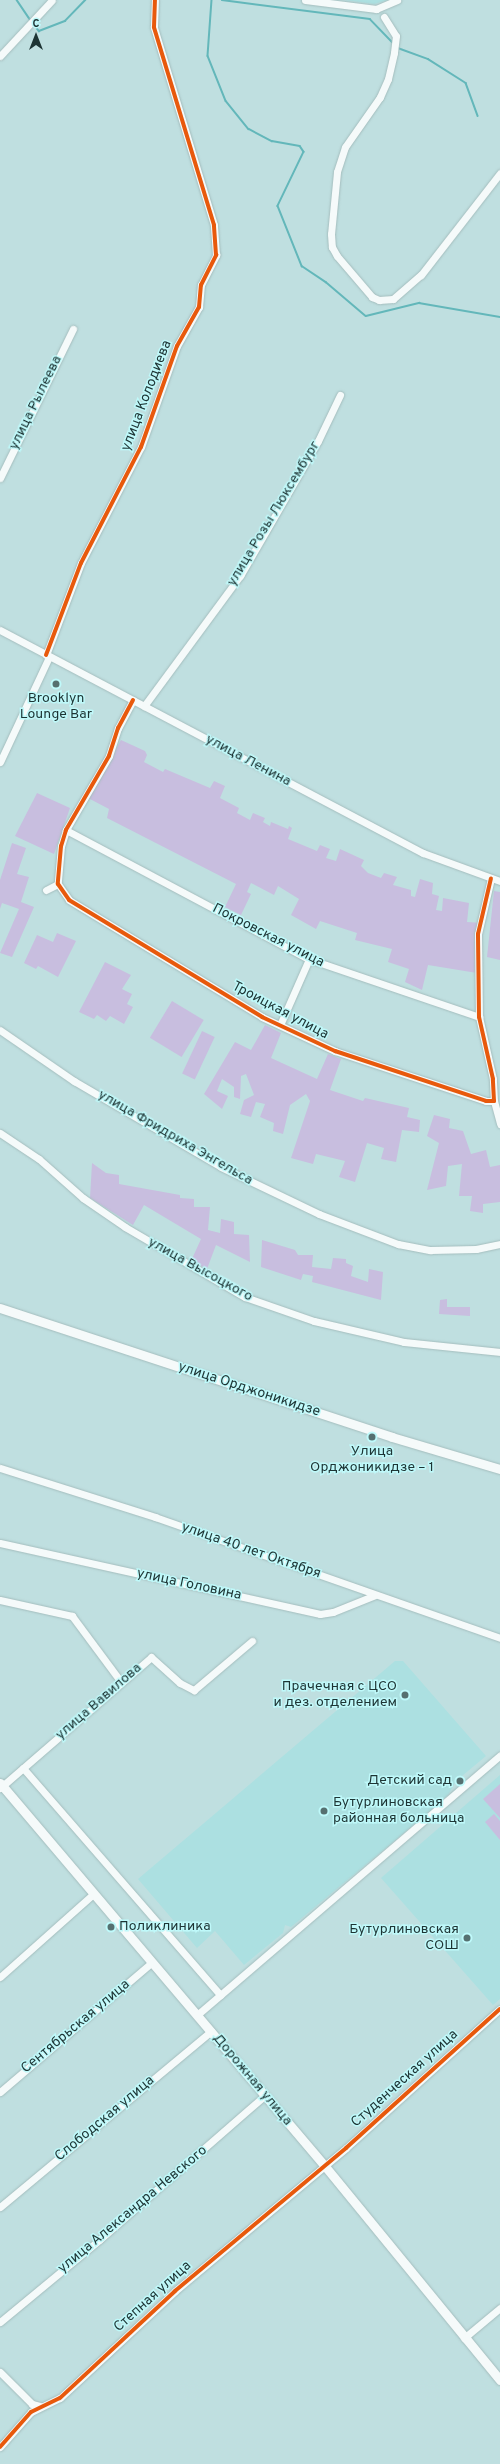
<!DOCTYPE html>
<meta charset="utf-8">
<style>
body{margin:0}
#map{position:relative;width:500px;height:2464px;overflow:hidden;background:#bfdfe0;font-family:Overpass,sans-serif}
div>[style]{position:absolute}
.built>*{inset:0;background:#ace0e1}
.green>*{inset:0;background:#c8bedf;transform-origin:0 0}
.stream>*{height:1.5px;margin:-0.75px;padding:0 0.75px;transform-origin:0.75px;border-radius:0.75px;background:#63b7ba}
.roads{filter:drop-shadow(0 0 1px #a4bdbd) drop-shadow(0 0 1px #a4bdbd)}
.minor>*{height:7px;margin:-3.5px;padding:0 3.5px;transform-origin:3.5px;border-radius:3.5px;background:#f5fafa}
.major>*{height:9px;margin:-4.5px;padding:0 4.5px;transform-origin:4.5px;border-radius:4.5px;background:#f5fafa}
.cycleway>*{height:4px;margin:-2px;padding:0 2px;transform-origin:2px;border-radius:2px;background:#e8590c}
.dots>*{width:11px;height:11px;translate:-50% -50%;box-sizing:border-box;border:2px solid #bff9fa;border-radius:50%}
span{translate:-50% -50%;white-space:nowrap;text-align:center;line-height:1.15;-webkit-text-stroke:3px #bff9fa;paint-order:stroke}
.street-label{font-size:14px;color:#1d3434}
.poi-label{font-size:14px;color:#1d3434}
.right{translate:-100% -50%;text-align:right}
.left{translate:0 -50%;text-align:left}
.north{position:absolute;left:16px;top:16px;width:40px;height:40px;-webkit-text-stroke:3px #bff9fa;paint-order:stroke;rotate:0deg;font-size:11px;font-weight:700;line-height:16px;text-align:center;color:#1d3434}
.north::after{content:'';display:block;margin:auto;width:14px;height:18px;background:#1d3434;clip-path:polygon(50% 0,100% 100%,50% 72%,0 100%)}
</style>
<div id="map">
<div class="built">
<div style="clip-path:polygon(345px 0,388px 0,374px 4px)"></div>
<div style="clip-path:polygon(395px 1661px,403px 1661px,486px 1756px,456px 1781px,448px 1795px,412px 1826px,291px 1927px,285px 1925px,283px 1933px,244px 1965px,215px 1931px,197px 1948px,138px 1879px)"></div>
<div style="clip-path:polygon(500px 1775px,500px 1999px,493px 2005px,381px 1878px)"></div>
</div>
<div class="green">
<div style="clip-path:polygon(121px 740px,145px 751px,147px 755px,144px 762px,163px 772px,165px 769px,210px 788px,214px 781px,225px 786px,220px 798px,239px 808px,237px 813px,250px 820px,253px 813px,265px 818px,263px 822px,270px 826px,271px 822px,288px 829px,289px 826px,292px 828px,288px 839px,317px 851px,320px 845px,330px 849px,326px 858px,336px 861px,340px 849px,364px 860px,361px 866px,368px 873px,381px 878px,384px 873px,397px 877px,393px 885px,411px 890px,411px 896px,415px 897px,420px 879px,433px 883px,432px 894px,439px 896px,436px 910px,442px 911px,443px 898px,469px 903px,467px 922px,483px 923px,477px 973px,428px 965px,422px 990px,405px 982px,409px 969px,388px 962px,392px 949px,355px 940px,357px 933px,320px 921px,316px 929px,291px 915px,299px 899px,278px 886px,274px 895px,251px 883px,247px 892px,251px 894px,241px 915px,225px 907px,236px 884px,107px 818px,109px 809px,88px 798px)"></div>
<div style="clip-path:polygon(37px 793px,70px 808px,54px 854px,15px 836px)"></div>
<div style="clip-path:polygon(12px 843px,26px 848px,17px 874px,29px 877px,21px 902px,34px 907px,12px 957px,0 953px,19px 909px,2px 903px,0 909px,0 880px)"></div>
<div style="clip-path:polygon(494px 891px,500px 892px,500px 960px,487px 957px)"></div>
<div style="clip-path:polygon(57px 933px,76px 941px,58px 977px,38px 966px,36px 969px,24px 963px,37px 935px,53px 942px)"></div>
<div style="clip-path:polygon(105px 962px,131px 975px,122px 989px,132px 994px,127px 1004px,133px 1007px,124px 1024px,110px 1016px,106px 1021px,97px 1015px,94px 1019px,79px 1012px)"></div>
<div style="left:172px;top:1001px;width:37px;height:43px;rotate:31deg"></div>
<div style="clip-path:polygon(265px 1025px,281px 1033px,271px 1058px,317px 1079px,328px 1054px,341px 1059px,330px 1090px,363px 1101px,365px 1098px,409px 1108px,407px 1117px,420px 1120px,419px 1132px,402px 1130px,396px 1162px,381px 1159px,384px 1148px,367px 1143px,355px 1182px,339px 1177px,345px 1161px,316px 1154px,313px 1164px,291px 1158px,310px 1101px,306px 1094px,290px 1105px,283px 1134px,273px 1131px,274px 1123px,260px 1117px,265px 1104px,256px 1102px,251px 1117px,240px 1114px,244px 1100px,254px 1095px,246px 1074px,241px 1076px,240px 1099px,234px 1097px,234px 1087px,222px 1079px,217px 1091px,228px 1096px,222px 1109px,204px 1094px,235px 1042px,251px 1050px)"></div>
<div style="left:202px;top:1031px;width:14px;height:47px;rotate:25deg"></div>
<div style="clip-path:polygon(434px 1115px,450px 1119px,449px 1128px,463px 1131px,471px 1154px,486px 1150px,490px 1167px,500px 1165px,500px 1202px,483px 1204px,483px 1213px,470px 1211px,472px 1196px,459px 1196px,462px 1164px,448px 1166px,446px 1186px,427px 1190px,439px 1143px,427px 1136px)"></div>
<div style="clip-path:polygon(92px 1163px,106px 1173px,119px 1175px,119px 1184px,180px 1195px,180px 1198px,194px 1199px,194px 1207px,210px 1207px,208px 1230px,220px 1233px,221px 1219px,234px 1222px,234px 1234px,249px 1235px,250px 1262px,216px 1245px,207px 1269px,191px 1261px,201px 1239px,144px 1205px,133px 1225px,90px 1198px)"></div>
<div style="clip-path:polygon(262px 1240px,295px 1250px,298px 1255px,313px 1255px,312px 1267px,331px 1269px,333px 1258px,346px 1259px,346px 1263px,353px 1266px,351px 1276px,368px 1282px,369px 1269px,383px 1272px,381px 1300px,312px 1282px,313px 1276px,303px 1274px,301px 1280px,261px 1267px)"></div>
<div style="clip-path:polygon(447px 1299px,447px 1307px,470px 1307px,470px 1316px,439px 1314px,440px 1300px)"></div>
<div style="clip-path:polygon(500px 1784px,500px 1818px,483px 1799px)"></div>
<div style="clip-path:polygon(494px 1814px,500px 1821px,500px 1840px,485px 1822px)"></div>
</div>
<div class="stream">
<div style="left:17px;top:0;width:23px;rotate:56deg"></div>
<div style="left:212px;top:0;width:56px;rotate:94.1deg"></div>
<div style="left:208px;top:56px;width:48px;rotate:68.2deg"></div>
<div style="left:226px;top:101px;width:36px;rotate:51deg"></div>
<div style="left:249px;top:129px;width:26px;rotate:28deg"></div>
<div style="left:272px;top:141px;width:28px;rotate:10deg"></div>
<div style="left:300px;top:146px;width:7px;rotate:56deg"></div>
<div style="left:304px;top:152px;width:60px;rotate:115.7deg"></div>
<div style="left:278px;top:206px;width:65px;rotate:68.2deg"></div>
<div style="left:302px;top:266px;width:29px;rotate:34deg"></div>
<div style="left:326px;top:282px;width:52px;rotate:40.4deg"></div>
<div style="left:366px;top:316px;width:55px;rotate:-13.8deg"></div>
<div style="left:419px;top:303px;width:82px;rotate:9.8deg"></div>
<div style="left:222px;top:0;width:149px;rotate:7.3deg"></div>
<div style="left:370px;top:19px;width:32px;rotate:46deg"></div>
<div style="left:34px;top:24px;width:9px;rotate:54deg"></div>
<div style="left:39px;top:31px;width:28px;rotate:-21deg"></div>
<div style="left:65px;top:21px;width:29px;rotate:-46deg"></div>
<div style="left:398px;top:48px;width:32px;rotate:20deg"></div>
<div style="left:428px;top:59px;width:45px;rotate:32.3deg"></div>
<div style="left:466px;top:83px;width:35px;rotate:70deg"></div>
</div>
<div class="roads">
<div class="minor">
<div style="left:305px;top:0;width:72px;rotate:7.2deg"></div>
<div style="left:376px;top:9px;width:23px;rotate:-23deg"></div>
<div style="left:384px;top:17px;width:22px;rotate:58deg"></div>
<div style="left:396px;top:36px;width:17px;rotate:97deg"></div>
<div style="left:394px;top:53px;width:27px;rotate:103deg"></div>
<div style="left:388px;top:79px;width:20px;rotate:114deg"></div>
<div style="left:380px;top:97px;width:61px;rotate:125deg"></div>
<div style="left:345px;top:147px;width:26px;rotate:108deg"></div>
<div style="left:337px;top:172px;width:62px;rotate:95.5deg"></div>
<div style="left:331px;top:234px;width:13px;rotate:86deg"></div>
<div style="left:332px;top:247px;width:10px;rotate:61deg"></div>
<div style="left:337px;top:256px;width:54px;rotate:49.5deg"></div>
<div style="left:372px;top:297px;width:8px;rotate:23deg"></div>
<div style="left:379px;top:300px;width:14px;rotate:-4deg"></div>
<div style="left:393px;top:299px;width:37px;rotate:-41deg"></div>
<div style="left:421px;top:275px;width:129px;rotate:-52.2deg"></div>
<div style="left:0;top:56px;width:76px;rotate:-47.1deg"></div>
<div style="left:0;top:478px;width:166px;rotate:-63.9deg"></div>
<div style="left:0;top:630px;width:478px;rotate:27.8deg"></div>
<div style="left:423px;top:853px;width:82px;rotate:20deg"></div>
<div style="left:46px;top:655px;width:98px;rotate:-69.2deg"></div>
<div style="left:81px;top:563px;width:131px;rotate:-62.7deg"></div>
<div style="left:141px;top:447px;width:107px;rotate:-70.4deg"></div>
<div style="left:177px;top:346px;width:45px;rotate:-60.6deg"></div>
<div style="left:199px;top:307px;width:22px;rotate:-85deg"></div>
<div style="left:201px;top:285px;width:34px;rotate:-63deg"></div>
<div style="left:216px;top:255px;width:30px;rotate:-94deg"></div>
<div style="left:214px;top:225px;width:207px;rotate:-106.9deg"></div>
<div style="left:154px;top:27px;width:27px;rotate:-88deg"></div>
<div style="left:133px;top:700px;width:32px;rotate:118deg"></div>
<div style="left:118px;top:728px;width:29px;rotate:108deg"></div>
<div style="left:109px;top:756px;width:86px;rotate:120.2deg"></div>
<div style="left:66px;top:830px;width:17px;rotate:107deg"></div>
<div style="left:61px;top:846px;width:38px;rotate:95deg"></div>
<div style="left:58px;top:884px;width:19px;rotate:55deg"></div>
<div style="left:69px;top:900px;width:226px;rotate:31.2deg"></div>
<div style="left:262px;top:1017px;width:81px;rotate:25deg"></div>
<div style="left:335px;top:1051px;width:159px;rotate:18.3deg"></div>
<div style="left:486px;top:1101px;width:8px"></div>
<div style="left:494px;top:1101px;width:22px;rotate:-93deg"></div>
<div style="left:493px;top:1079px;width:64px;rotate:-102.7deg"></div>
<div style="left:479px;top:1017px;width:83px;rotate:-90.7deg"></div>
<div style="left:478px;top:934px;width:57px;rotate:-76.9deg"></div>
<div style="left:144px;top:706px;width:162px;rotate:-53.6deg"></div>
<div style="left:240px;top:576px;width:156px;rotate:-60deg"></div>
<div style="left:318px;top:441px;width:51px;rotate:-64.4deg"></div>
<div style="left:0;top:762px;width:116px;rotate:-65deg"></div>
<div style="left:66px;top:830px;width:275px;rotate:28deg"></div>
<div style="left:309px;top:959px;width:180px;rotate:18.8deg"></div>
<div style="left:46px;top:890px;width:13px;rotate:-27deg"></div>
<div style="left:280px;top:1025px;width:72px;rotate:-66.3deg"></div>
<div style="left:0;top:1030px;width:90px;rotate:34.6deg"></div>
<div style="left:74px;top:1081px;width:170px;rotate:30.3deg"></div>
<div style="left:221px;top:1167px;width:109px;rotate:25.6deg"></div>
<div style="left:319px;top:1214px;width:85px;rotate:20.8deg"></div>
<div style="left:398px;top:1244px;width:33px;rotate:11deg"></div>
<div style="left:430px;top:1250px;width:46px;rotate:-1.2deg"></div>
<div style="left:476px;top:1249px;width:25px;rotate:-12deg"></div>
<div style="left:494px;top:1101px;width:24px;rotate:75deg"></div>
<div style="left:0;top:1133px;width:47px;rotate:33.7deg"></div>
<div style="left:39px;top:1159px;width:59px;rotate:41.6deg"></div>
<div style="left:83px;top:1198px;width:51px;rotate:34.6deg"></div>
<div style="left:125px;top:1227px;width:139px;rotate:30.3deg"></div>
<div style="left:245px;top:1297px;width:73px;rotate:19.2deg"></div>
<div style="left:314px;top:1321px;width:92px;rotate:13.1deg"></div>
<div style="left:404px;top:1342px;width:97px;rotate:5.9deg"></div>
<div style="left:0;top:1468px;width:163px;rotate:17.5deg"></div>
<div style="left:155px;top:1517px;width:366px;rotate:19.3deg"></div>
<div style="left:0;top:1543px;width:328px;rotate:12.5deg"></div>
<div style="left:320px;top:1614px;width:13px;rotate:-9deg"></div>
<div style="left:333px;top:1612px;width:45px;rotate:-22deg"></div>
<div style="left:0;top:1600px;width:74px;rotate:12.5deg"></div>
<div style="left:72px;top:1616px;width:82px;rotate:53.4deg"></div>
<div style="left:23px;top:1768px;width:301px;rotate:49deg"></div>
<div style="left:0;top:1788px;width:200px;rotate:-40.9deg"></div>
<div style="left:151px;top:1657px;width:39px;rotate:42deg"></div>
<div style="left:180px;top:1683px;width:16px;rotate:27deg"></div>
<div style="left:194px;top:1690px;width:76px;rotate:-40.2deg"></div>
<div style="left:0;top:1977px;width:125px;rotate:-41.7deg"></div>
<div style="left:197px;top:2015px;width:399px;rotate:-40.6deg"></div>
<div style="left:0;top:2092px;width:200px;rotate:-40.5deg"></div>
<div style="left:0;top:2207px;width:275px;rotate:-39.8deg"></div>
<div style="left:0;top:2322px;width:129px;rotate:-39.6deg"></div>
<div style="left:99px;top:2240px;width:219px;rotate:-41.1deg"></div>
<div style="left:464px;top:2338px;width:47px;rotate:-39.8deg"></div>
<div style="left:0;top:2372px;width:45px;rotate:45deg"></div>
<div style="left:32px;top:2404px;width:8px;rotate:14deg"></div>
<div style="left:0;top:2447px;width:47px;rotate:-48.5deg"></div>
<div style="left:31px;top:2412px;width:32px;rotate:-26deg"></div>
<div style="left:60px;top:2398px;width:157px;rotate:-42.9deg"></div>
<div style="left:175px;top:2291px;width:223px;rotate:-39.9deg"></div>
<div style="left:346px;top:2148px;width:207px;rotate:-42.1deg"></div>
</div>
<div class="major">
<div style="left:0;top:1308px;width:413px;rotate:18.2deg"></div>
<div style="left:392px;top:1437px;width:113px;rotate:16.5deg"></div>
<div style="left:0;top:1783px;width:501px;rotate:49.7deg"></div>
<div style="left:324px;top:2165px;width:278px;rotate:50.7deg"></div>
</div>
</div>
<div class="cycleway">
<div style="left:46px;top:655px;width:98px;rotate:-69.2deg"></div>
<div style="left:81px;top:563px;width:131px;rotate:-62.7deg"></div>
<div style="left:141px;top:447px;width:107px;rotate:-70.4deg"></div>
<div style="left:177px;top:346px;width:45px;rotate:-60.6deg"></div>
<div style="left:199px;top:307px;width:22px;rotate:-85deg"></div>
<div style="left:201px;top:285px;width:34px;rotate:-63deg"></div>
<div style="left:216px;top:255px;width:30px;rotate:-94deg"></div>
<div style="left:214px;top:225px;width:207px;rotate:-106.9deg"></div>
<div style="left:154px;top:27px;width:27px;rotate:-88deg"></div>
<div style="left:133px;top:700px;width:32px;rotate:118deg"></div>
<div style="left:118px;top:728px;width:29px;rotate:108deg"></div>
<div style="left:109px;top:756px;width:86px;rotate:120.2deg"></div>
<div style="left:66px;top:830px;width:17px;rotate:107deg"></div>
<div style="left:61px;top:846px;width:38px;rotate:95deg"></div>
<div style="left:58px;top:884px;width:19px;rotate:55deg"></div>
<div style="left:69px;top:900px;width:226px;rotate:31.2deg"></div>
<div style="left:262px;top:1017px;width:81px;rotate:25deg"></div>
<div style="left:335px;top:1051px;width:159px;rotate:18.3deg"></div>
<div style="left:486px;top:1101px;width:8px"></div>
<div style="left:494px;top:1101px;width:22px;rotate:-93deg"></div>
<div style="left:493px;top:1079px;width:64px;rotate:-102.7deg"></div>
<div style="left:479px;top:1017px;width:83px;rotate:-90.7deg"></div>
<div style="left:478px;top:934px;width:57px;rotate:-76.9deg"></div>
<div style="left:0;top:2447px;width:47px;rotate:-48.5deg"></div>
<div style="left:31px;top:2412px;width:32px;rotate:-26deg"></div>
<div style="left:60px;top:2398px;width:157px;rotate:-42.9deg"></div>
<div style="left:175px;top:2291px;width:223px;rotate:-39.9deg"></div>
<div style="left:346px;top:2148px;width:207px;rotate:-42.1deg"></div>
</div>
<div class="dots">
<div style="left:56px;top:684px;background:#567070"></div>
<div style="left:372px;top:1437px;background:#567070"></div>
<div style="left:405px;top:1695px;background:#567070"></div>
<div style="left:460px;top:1781px;background:#567070"></div>
<div style="left:324px;top:1811px;background:#567070"></div>
<div style="left:111px;top:1927px;background:#567070"></div>
<div style="left:467px;top:1938px;background:#567070"></div>
</div>
<div class="street-label">
<span style="left:147px;top:396px;rotate:-69deg">улица Колодиева</span>
<span style="left:36px;top:403px;rotate:-64deg">улица Рылеева</span>
<span style="left:274px;top:514px;rotate:-59deg">улица Розы Люксембург</span>
<span style="left:248px;top:761px;rotate:28deg">улица Ленина</span>
<span style="left:268px;top:936px;rotate:27deg">Покровская улица</span>
<span style="left:280px;top:1011px;rotate:28deg">Троицкая улица</span>
<span style="left:175px;top:1138px;rotate:30deg">улица Фридриха Энгельса</span>
<span style="left:200px;top:1270px;rotate:29deg">улица Высоцкого</span>
<span style="left:249px;top:1390px;rotate:18deg">улица Орджоникидзе</span>
<span style="left:251px;top:1551px;rotate:19deg">улица 40 лет Октября</span>
<span style="left:189px;top:1585px;rotate:12deg">улица Головина</span>
<span style="left:99px;top:1702px;rotate:-41deg">улица Вавилова</span>
<span style="left:76px;top:2027px;rotate:-40deg">Сентябрьская улица</span>
<span style="left:405px;top:2079px;rotate:-42deg">Студенческая улица</span>
<span style="left:252px;top:2080px;rotate:50deg">Дорожная улица</span>
<span style="left:105px;top:2119px;rotate:-40deg">Слободская улица</span>
<span style="left:133px;top:2210px;rotate:-40deg">улица Александра Невского</span>
<span style="left:153px;top:2297px;rotate:-42deg">Степная улица</span>
</div>
<div class="poi-label">
<span style="left:56px;top:707px">Brooklyn<br>Lounge Bar</span>
<span style="left:372px;top:1460px">Улица<br>Орджоникидзе – 1</span>
<span class="right" style="left:397px;top:1695px">Прачечная с ЦСО<br>и дез. отделением</span>
<span class="right" style="left:452px;top:1781px">Детский сад</span>
<span class="left" style="left:333px;top:1811px">Бутурлиновская<br>районная больница</span>
<span class="left" style="left:119px;top:1927px">Поликлиника</span>
<span class="right" style="left:459px;top:1938px">Бутурлиновская<br>СОШ</span>
</div>
<div class="north">С</div>
</div>
